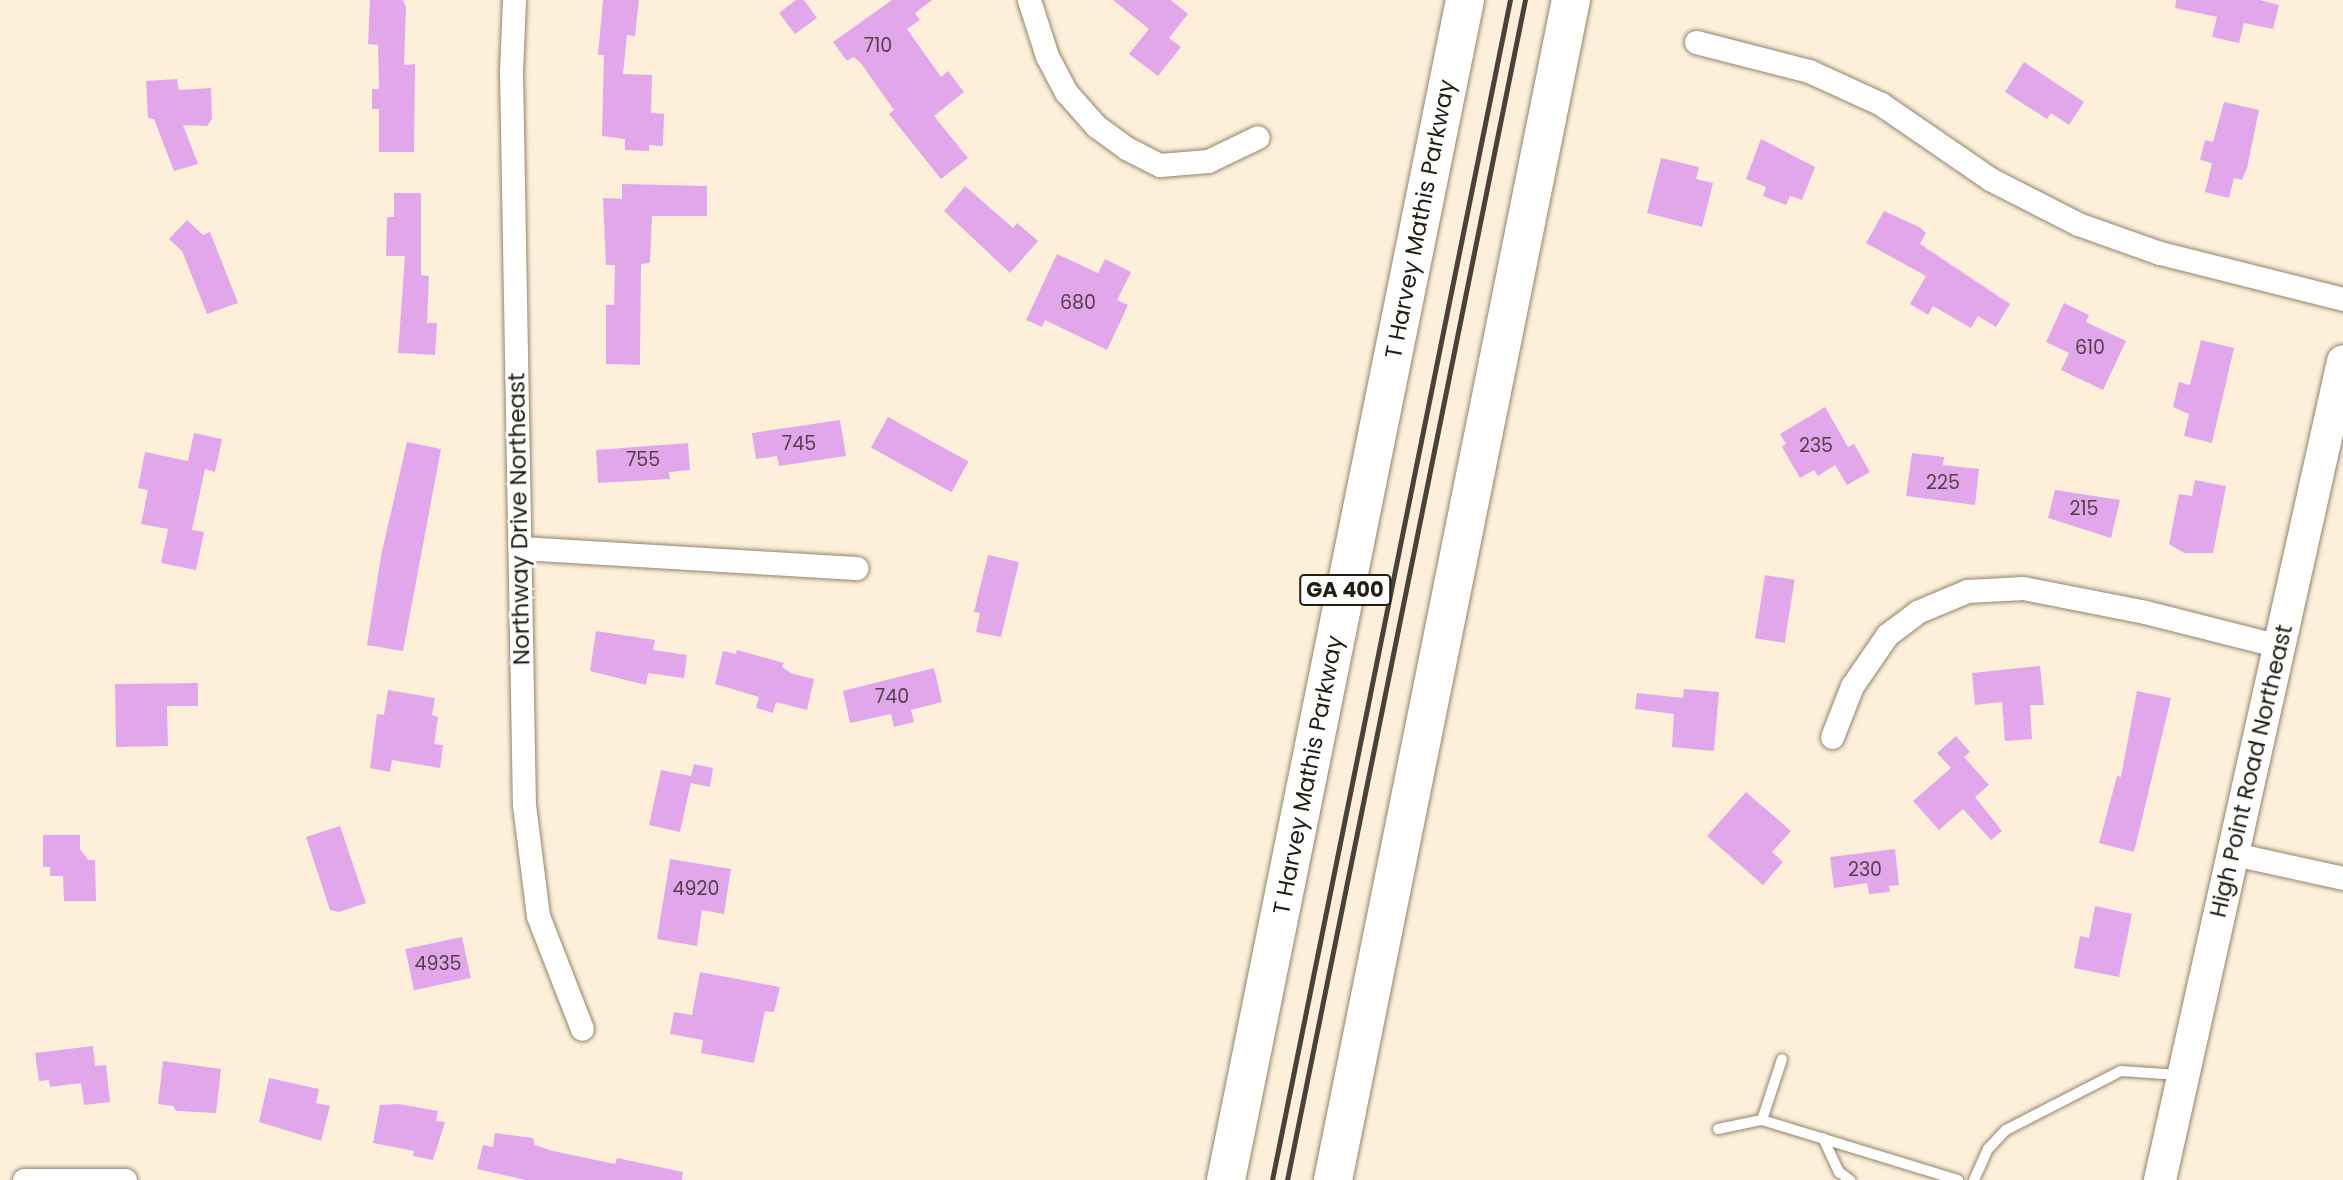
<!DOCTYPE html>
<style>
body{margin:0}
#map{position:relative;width:2343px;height:1180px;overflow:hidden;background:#fdefda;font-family:Poppins,sans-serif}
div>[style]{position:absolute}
.building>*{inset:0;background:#e1a7ea;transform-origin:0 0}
.roads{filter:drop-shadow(0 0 2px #93846c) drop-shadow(0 0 2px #93846c)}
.lane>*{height:10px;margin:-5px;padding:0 5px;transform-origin:5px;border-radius:5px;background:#fff}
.street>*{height:23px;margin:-11.5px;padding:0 11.5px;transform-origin:11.5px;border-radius:11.5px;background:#fff}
.secondary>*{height:32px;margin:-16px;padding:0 16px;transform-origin:16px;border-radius:16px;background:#fff}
.highway>*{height:38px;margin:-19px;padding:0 19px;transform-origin:19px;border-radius:19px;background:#fff}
.rail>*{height:5px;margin:-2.5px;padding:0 2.5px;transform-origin:2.5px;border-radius:2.5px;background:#494236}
span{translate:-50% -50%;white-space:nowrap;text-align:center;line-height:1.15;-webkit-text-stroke:5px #fff;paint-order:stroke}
.number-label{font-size:19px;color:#523f48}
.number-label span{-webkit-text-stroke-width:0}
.shield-label span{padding:2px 5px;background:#fff;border:2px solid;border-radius:5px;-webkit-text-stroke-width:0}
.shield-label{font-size:21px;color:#221c12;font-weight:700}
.street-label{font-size:23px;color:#221c12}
</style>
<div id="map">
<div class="building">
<div style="clip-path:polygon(370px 0,403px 0,406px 7px,404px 65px,415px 64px,414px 152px,379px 152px,379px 109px,372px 109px,372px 89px,379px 89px,378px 45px,368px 44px)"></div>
<div style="clip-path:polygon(603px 0,639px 0,635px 36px,627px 35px,623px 74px,652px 75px,651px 113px,664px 114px,663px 146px,649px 145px,649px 151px,625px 150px,625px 139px,602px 136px,604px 55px,598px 55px)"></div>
<div style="clip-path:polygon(796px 0,804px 0,817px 18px,795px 34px,779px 13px)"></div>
<div style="clip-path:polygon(892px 0,932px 0,915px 13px,920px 20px,907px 29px,941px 77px,948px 71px,964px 92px,934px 116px,968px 158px,941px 179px,889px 114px,894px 110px,860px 62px,853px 57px,847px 61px,833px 42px)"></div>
<div style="clip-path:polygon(1113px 0,1171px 0,1188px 14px,1169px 38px,1181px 47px,1158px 76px,1129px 54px,1149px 29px)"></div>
<div style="clip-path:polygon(2176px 0,2260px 0,2279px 5px,2273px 29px,2244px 23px,2239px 43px,2212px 37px,2217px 17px,2175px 8px)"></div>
<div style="clip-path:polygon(2024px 62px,2084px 102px,2069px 125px,2051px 113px,2047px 119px,2005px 92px)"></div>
<div style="clip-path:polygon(177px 79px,179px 90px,211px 88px,212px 119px,207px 126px,183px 125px,198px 164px,174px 171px,154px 119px,148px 118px,146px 81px)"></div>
<div style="clip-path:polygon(2224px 102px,2259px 110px,2247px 168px,2242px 180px,2234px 178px,2229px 198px,2205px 192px,2212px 163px,2200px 160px,2205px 140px,2213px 142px)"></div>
<div style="clip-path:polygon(1761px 139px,1815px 167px,1802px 200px,1790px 196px,1786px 205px,1763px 196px,1766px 187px,1746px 179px)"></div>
<div style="clip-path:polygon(1661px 158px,1699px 167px,1696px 179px,1713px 183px,1702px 227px,1647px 213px)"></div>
<div style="clip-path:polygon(622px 184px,707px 186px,707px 216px,652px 216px,650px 263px,641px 264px,640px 365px,606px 364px,606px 305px,614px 305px,615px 265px,606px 265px,603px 198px,622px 199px)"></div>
<div style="clip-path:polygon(965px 186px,1013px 228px,1017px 223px,1038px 241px,1010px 273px,944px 211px)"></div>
<div style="clip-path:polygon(394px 193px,421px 193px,421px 275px,429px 276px,427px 323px,437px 323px,435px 355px,398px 353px,405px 256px,386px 256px,387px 217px,394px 217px)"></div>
<div style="clip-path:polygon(1884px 211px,1919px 227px,1926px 233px,1920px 244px,2010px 304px,1996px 327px,1978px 316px,1971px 328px,1933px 306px,1928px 315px,1910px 304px,1926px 276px,1866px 243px)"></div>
<div style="clip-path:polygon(187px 220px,203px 235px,210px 232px,238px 303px,207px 314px,182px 251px,169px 239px)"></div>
<div style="clip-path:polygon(1057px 254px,1098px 273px,1105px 259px,1131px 272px,1117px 300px,1128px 305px,1107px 350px,1045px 320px,1042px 327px,1026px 320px)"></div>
<div style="clip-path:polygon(2064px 303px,2089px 315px,2086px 322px,2126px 341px,2103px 390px,2061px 370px,2069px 353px,2046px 342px)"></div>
<div style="clip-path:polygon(2201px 340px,2234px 348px,2212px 443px,2184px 436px,2189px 414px,2173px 407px,2179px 382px,2190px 385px)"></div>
<div style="clip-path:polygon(1825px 407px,1848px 447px,1854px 444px,1870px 472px,1847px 485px,1835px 465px,1818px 476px,1814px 470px,1800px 478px,1782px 447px,1786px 444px,1780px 434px)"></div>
<div style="left:888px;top:417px;width:92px;height:35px;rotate:29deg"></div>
<div style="clip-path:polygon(840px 420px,846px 456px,779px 466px,777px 456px,756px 459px,752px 433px)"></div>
<div style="clip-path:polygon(194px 433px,222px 439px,215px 472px,205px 469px,192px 530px,204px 532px,196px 570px,161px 563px,168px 529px,141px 524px,148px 490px,138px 488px,145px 452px,188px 461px)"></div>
<div style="clip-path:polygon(407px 442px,441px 449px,403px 651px,367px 645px,381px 556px)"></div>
<div style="clip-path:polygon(688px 443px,690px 470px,669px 472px,670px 479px,598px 483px,596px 450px)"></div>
<div style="clip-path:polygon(1912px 453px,1944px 457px,1943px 465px,1979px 469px,1975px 505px,1906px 496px)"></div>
<div style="clip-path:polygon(2195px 480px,2226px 486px,2213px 553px,2184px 553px,2169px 544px,2179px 494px,2192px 496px)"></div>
<div style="clip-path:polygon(2055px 490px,2120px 500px,2111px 538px,2048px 518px)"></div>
<div style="clip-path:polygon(988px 555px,1019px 562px,1001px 637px,976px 632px,980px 613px,974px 612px)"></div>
<div style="left:1765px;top:575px;width:30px;height:64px;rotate:9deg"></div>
<div style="clip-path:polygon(596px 631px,655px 640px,653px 650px,687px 655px,684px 678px,648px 673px,646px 685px,590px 671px)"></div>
<div style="clip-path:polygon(737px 650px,784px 663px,782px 667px,793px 674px,814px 679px,807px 710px,776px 702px,773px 713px,756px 708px,759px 697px,715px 684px,723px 651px,736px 654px)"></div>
<div style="clip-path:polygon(2040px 666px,2044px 705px,2030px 705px,2032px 739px,2005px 741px,2002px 702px,1975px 705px,1972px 673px)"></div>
<div style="clip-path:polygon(934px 668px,942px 702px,911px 710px,914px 722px,894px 727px,891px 714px,850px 723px,843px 691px)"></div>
<div style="clip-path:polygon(198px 683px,198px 706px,167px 706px,168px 746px,116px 747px,115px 684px)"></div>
<div style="clip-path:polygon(1684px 689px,1719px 692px,1714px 751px,1672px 747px,1674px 714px,1635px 709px,1637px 693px,1683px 698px)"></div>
<div style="clip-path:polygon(388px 690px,435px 698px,432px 715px,438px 717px,434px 744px,443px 745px,440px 768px,392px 760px,390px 772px,370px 768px,377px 714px,384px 715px)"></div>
<div style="clip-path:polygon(2137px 691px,2171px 698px,2134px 852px,2099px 843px,2117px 776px,2121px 777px)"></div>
<div style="clip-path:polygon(1956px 736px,1970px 752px,1964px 757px,1989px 785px,1975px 797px,2002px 831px,1991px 840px,1963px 809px,1939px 830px,1913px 801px,1951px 768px,1937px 753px)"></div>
<div style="clip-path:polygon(694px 764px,713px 768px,710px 787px,691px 783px,680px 832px,649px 825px,661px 770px,691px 776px)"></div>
<div style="clip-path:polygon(1746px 792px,1791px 831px,1772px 852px,1783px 862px,1763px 885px,1707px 836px)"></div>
<div style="clip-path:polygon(340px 826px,366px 903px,339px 912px,330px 910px,306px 837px)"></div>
<div style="clip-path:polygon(43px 835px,80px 835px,80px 849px,88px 860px,95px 860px,96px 901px,64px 901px,63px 876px,50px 876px,50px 867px,43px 867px)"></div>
<div style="clip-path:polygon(1895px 849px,1899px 885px,1889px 886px,1890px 892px,1869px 894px,1867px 883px,1834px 888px,1830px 857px)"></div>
<div style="clip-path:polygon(670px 859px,731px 869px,724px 914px,702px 910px,697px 946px,657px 939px)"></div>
<div style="clip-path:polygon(2095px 906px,2132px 914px,2119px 977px,2074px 968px,2080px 936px,2089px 938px)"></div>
<div style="left:462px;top:937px;width:42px;height:58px;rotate:78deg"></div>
<div style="clip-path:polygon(700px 972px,780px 987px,774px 1012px,765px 1011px,754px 1063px,701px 1053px,703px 1040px,670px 1034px,674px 1012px,692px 1015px)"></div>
<div style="clip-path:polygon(93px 1046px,95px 1066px,106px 1065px,110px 1102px,84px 1105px,81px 1083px,50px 1087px,49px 1080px,39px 1081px,35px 1053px)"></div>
<div style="clip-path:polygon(163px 1061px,221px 1069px,216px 1113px,176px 1111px,173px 1106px,158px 1104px)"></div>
<div style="clip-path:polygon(269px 1078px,319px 1089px,316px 1103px,330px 1106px,321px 1141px,259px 1122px)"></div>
<div style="clip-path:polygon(399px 1104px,438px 1111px,436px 1121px,445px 1122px,433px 1160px,413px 1156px,414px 1151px,373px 1143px,380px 1105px)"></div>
<div style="clip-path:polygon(495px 1133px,533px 1138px,535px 1145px,553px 1151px,615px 1164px,617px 1158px,683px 1172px,682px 1180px,526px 1180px,477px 1169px,483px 1145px,493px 1147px)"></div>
</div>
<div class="roads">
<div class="lane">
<div style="left:1762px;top:1120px;width:64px;rotate:-71.8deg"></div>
<div style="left:1718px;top:1129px;width:45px;rotate:-11.6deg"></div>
<div style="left:1762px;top:1120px;width:205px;rotate:17deg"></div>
<div style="left:1823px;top:1138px;width:38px;rotate:65deg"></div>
<div style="left:1839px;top:1172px;width:14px;rotate:36deg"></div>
<div style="left:1974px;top:1180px;width:34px;rotate:-66deg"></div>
<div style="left:1988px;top:1149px;width:26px;rotate:-47deg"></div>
<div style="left:2006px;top:1130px;width:129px;rotate:-27.2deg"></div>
<div style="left:2121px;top:1071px;width:58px;rotate:3.9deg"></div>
</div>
<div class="street">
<div style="left:514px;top:0;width:71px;rotate:92.4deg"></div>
<div style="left:511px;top:71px;width:734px;rotate:88.99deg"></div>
<div style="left:524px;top:805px;width:112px;rotate:82.8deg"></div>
<div style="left:538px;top:916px;width:121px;rotate:68.7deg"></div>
<div style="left:1029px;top:0;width:59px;rotate:72.2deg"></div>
<div style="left:1047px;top:56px;width:41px;rotate:62.2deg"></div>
<div style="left:1066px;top:92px;width:45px;rotate:48.6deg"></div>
<div style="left:1096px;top:126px;width:37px;rotate:36deg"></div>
<div style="left:1126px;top:148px;width:38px;rotate:27deg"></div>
<div style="left:1160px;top:165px;width:48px;rotate:-4.8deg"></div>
<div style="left:1208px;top:161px;width:55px;rotate:-25.6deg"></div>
<div style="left:1696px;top:42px;width:117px;rotate:14.4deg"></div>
<div style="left:1809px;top:71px;width:79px;rotate:24.6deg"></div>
<div style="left:1881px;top:104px;width:132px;rotate:34.5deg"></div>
<div style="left:1990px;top:179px;width:99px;rotate:27.1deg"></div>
<div style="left:2078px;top:224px;width:87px;rotate:19.5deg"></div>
<div style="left:2160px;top:253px;width:189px;rotate:14.1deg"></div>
<div style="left:520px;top:548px;width:337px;rotate:3.4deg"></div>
<div style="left:1832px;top:737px;width:55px;rotate:-68.6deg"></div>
<div style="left:1852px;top:686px;width:62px;rotate:-55.5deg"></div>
<div style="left:1887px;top:635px;width:38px;rotate:-37deg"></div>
<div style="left:1917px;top:612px;width:54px;rotate:-22.8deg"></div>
<div style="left:1967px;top:591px;width:56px;rotate:-3.1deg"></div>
<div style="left:2023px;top:588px;width:124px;rotate:11.1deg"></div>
<div style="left:2145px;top:612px;width:138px;rotate:14.2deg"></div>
<div style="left:2234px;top:854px;width:112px;rotate:12.4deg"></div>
<div style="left:24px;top:1180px;width:101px"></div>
</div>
<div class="secondary">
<div style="left:2160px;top:1180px;width:839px;rotate:-77.4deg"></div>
</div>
<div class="highway">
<div style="left:1226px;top:1180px;width:1204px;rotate:-78.55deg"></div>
<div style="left:1333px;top:1180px;width:1204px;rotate:-78.6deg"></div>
</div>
</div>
<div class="rail">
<div style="left:1272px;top:1180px;width:1204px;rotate:-78.6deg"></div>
<div style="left:1287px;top:1180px;width:1204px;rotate:-78.6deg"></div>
</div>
<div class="number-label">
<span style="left:878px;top:46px">710</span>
<span style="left:1078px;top:303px">680</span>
<span style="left:2090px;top:348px">610</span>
<span style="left:799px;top:444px">745</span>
<span style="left:1816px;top:446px">235</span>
<span style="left:643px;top:460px">755</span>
<span style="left:1943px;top:483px">225</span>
<span style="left:2084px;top:509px">215</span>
<span style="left:892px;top:697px">740</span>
<span style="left:1865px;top:870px">230</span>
<span style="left:696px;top:889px">4920</span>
<span style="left:438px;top:964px">4935</span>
</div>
<div class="shield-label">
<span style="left:1345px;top:590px">GA 400</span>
</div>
<div class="street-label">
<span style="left:1420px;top:219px;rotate:-79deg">T Harvey Mathis Parkway</span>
<span style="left:519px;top:519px;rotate:-91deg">Northway Drive Northeast</span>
<span style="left:2251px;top:771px;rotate:-77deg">High Point Road Northeast</span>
<span style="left:1308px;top:775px;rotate:-79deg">T Harvey Mathis Parkway</span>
</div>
</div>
